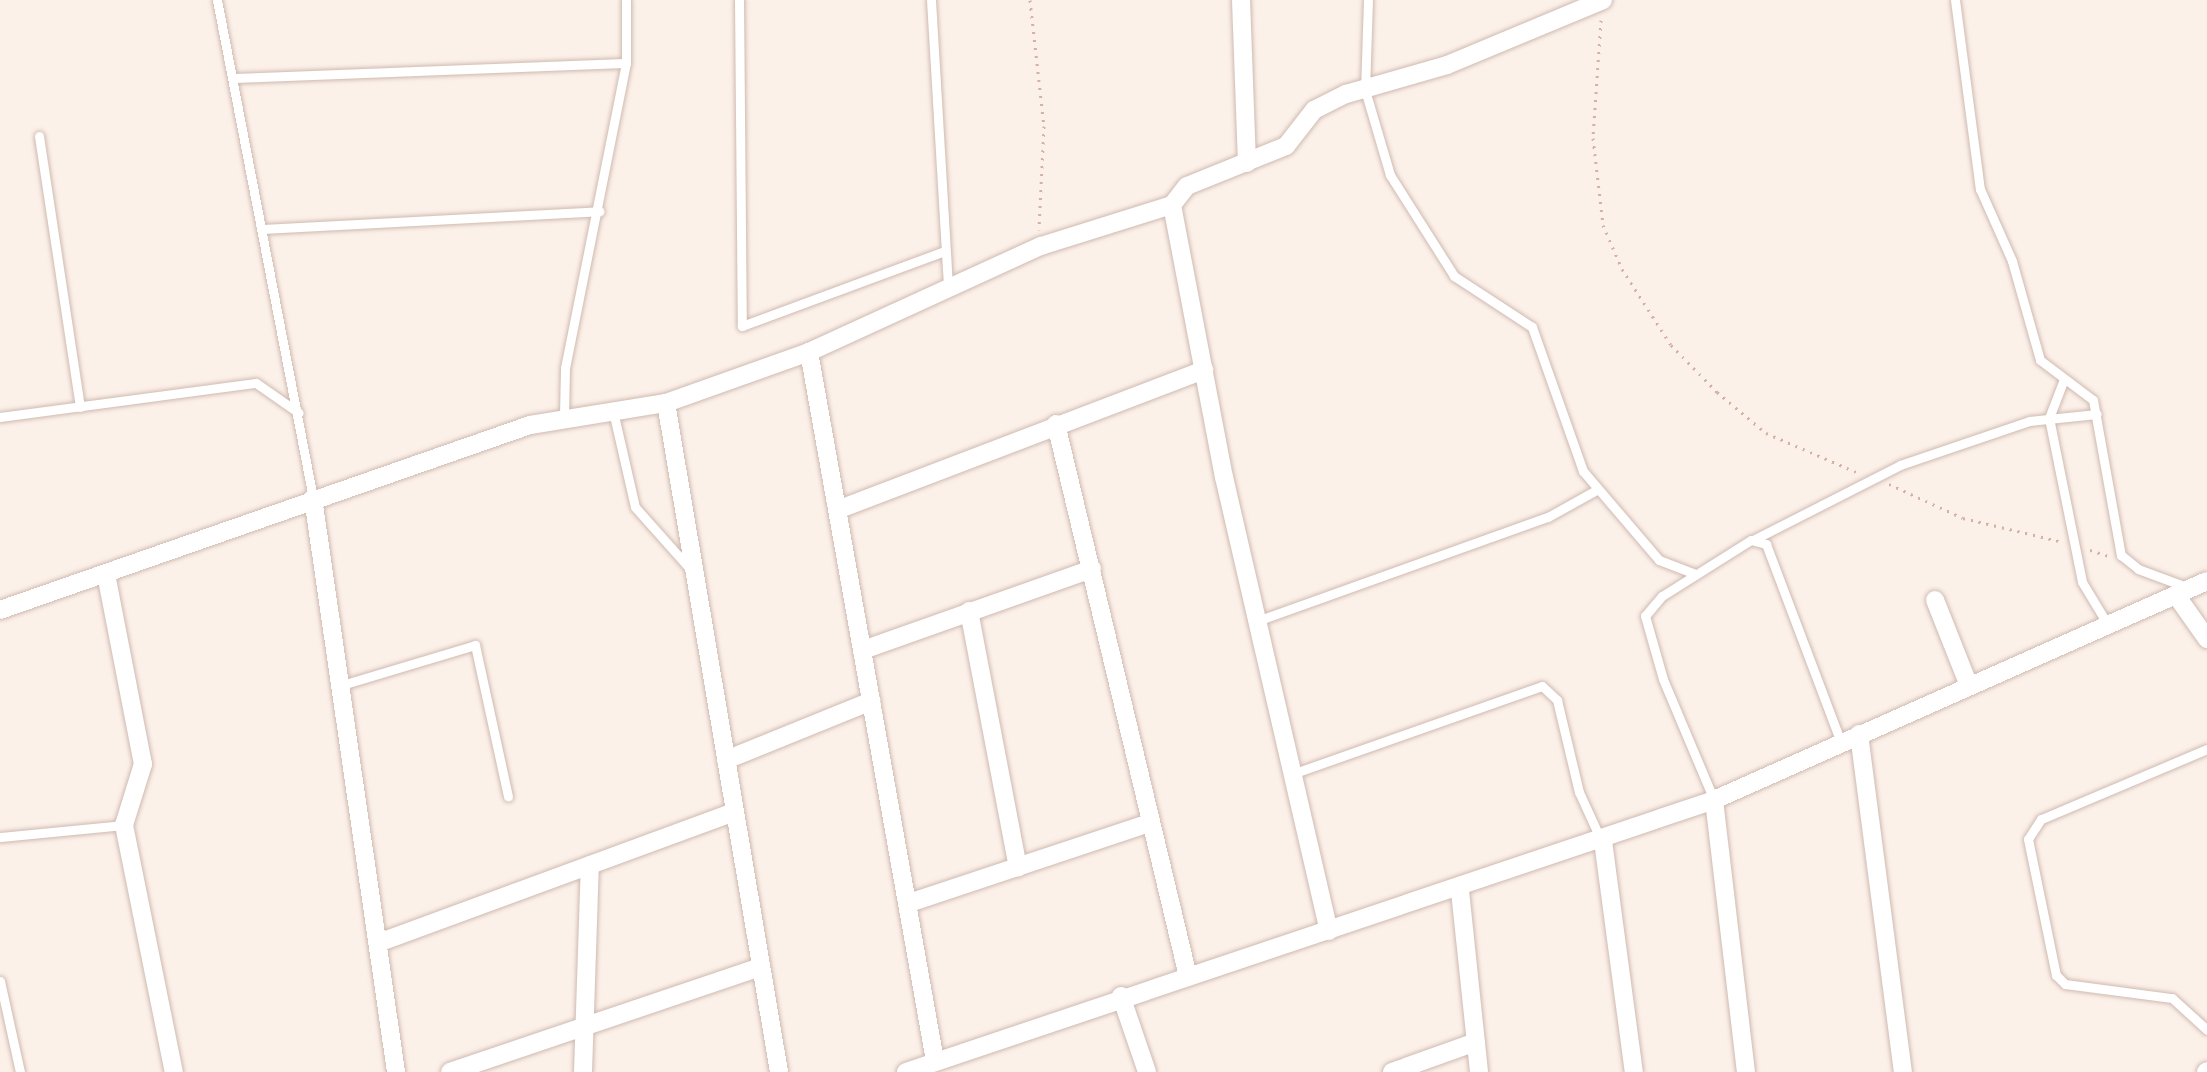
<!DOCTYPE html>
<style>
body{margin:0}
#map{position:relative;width:2207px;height:1072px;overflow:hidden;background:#fcf1e9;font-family:"Alegreya Sans",sans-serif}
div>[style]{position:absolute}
.path>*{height:3px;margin-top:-1.5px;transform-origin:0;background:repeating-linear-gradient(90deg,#d5b0a4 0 2px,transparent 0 8px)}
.roads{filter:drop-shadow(0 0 2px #cfbab1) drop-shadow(0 0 2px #cfbab1)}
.lane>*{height:9px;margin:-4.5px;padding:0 4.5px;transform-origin:4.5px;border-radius:4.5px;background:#fff}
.street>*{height:18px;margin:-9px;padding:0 9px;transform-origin:9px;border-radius:9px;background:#fff}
span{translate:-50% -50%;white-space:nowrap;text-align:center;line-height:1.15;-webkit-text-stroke:6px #fef6ef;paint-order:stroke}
</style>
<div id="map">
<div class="path">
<div style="left:1030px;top:0;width:127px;rotate:83.7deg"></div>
<div style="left:1044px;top:126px;width:104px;rotate:92.8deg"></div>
<div style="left:1601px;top:20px;width:118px;rotate:93.9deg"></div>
<div style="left:1593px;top:138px;width:88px;rotate:83.4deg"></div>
<div style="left:1603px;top:225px;width:48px;rotate:66.6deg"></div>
<div style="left:1622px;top:269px;width:90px;rotate:57.2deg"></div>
<div style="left:1671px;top:345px;width:66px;rotate:45.6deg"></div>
<div style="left:1717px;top:392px;width:64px;rotate:39.9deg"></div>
<div style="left:1766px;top:433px;width:98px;rotate:23.4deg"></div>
<div style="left:1889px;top:484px;width:81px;rotate:24.7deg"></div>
<div style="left:1963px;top:518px;width:99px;rotate:13.5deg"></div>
<div style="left:2090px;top:550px;width:20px;rotate:18deg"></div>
</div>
<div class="roads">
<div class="lane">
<div style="left:217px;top:0;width:507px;rotate:79.09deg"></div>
<div style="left:739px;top:0;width:326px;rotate:89.5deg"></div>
<div style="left:742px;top:326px;width:213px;rotate:-20.3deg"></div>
<div style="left:931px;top:0;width:289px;rotate:86.6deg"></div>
<div style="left:1368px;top:0;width:90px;rotate:91.9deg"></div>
<div style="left:1365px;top:90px;width:89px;rotate:73.6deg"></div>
<div style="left:1390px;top:175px;width:120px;rotate:57.6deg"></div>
<div style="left:1454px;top:276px;width:93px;rotate:33.2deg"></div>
<div style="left:1532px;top:327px;width:153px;rotate:70.5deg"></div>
<div style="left:1583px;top:471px;width:117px;rotate:49.5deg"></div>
<div style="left:1659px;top:560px;width:39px;rotate:21deg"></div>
<div style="left:1955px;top:0;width:191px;rotate:82.5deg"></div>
<div style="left:1980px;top:189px;width:79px;rotate:66deg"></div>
<div style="left:2012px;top:261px;width:103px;rotate:74.2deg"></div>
<div style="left:2040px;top:360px;width:66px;rotate:37deg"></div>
<div style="left:2093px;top:400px;width:158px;rotate:79.8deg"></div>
<div style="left:2121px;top:555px;width:22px;rotate:39deg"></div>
<div style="left:2138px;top:569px;width:54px;rotate:20.4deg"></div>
<div style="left:233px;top:78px;width:393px;rotate:-2.2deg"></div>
<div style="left:39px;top:136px;width:274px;rotate:81.4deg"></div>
<div style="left:262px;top:229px;width:338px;rotate:-3deg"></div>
<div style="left:2064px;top:379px;width:42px;rotate:111deg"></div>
<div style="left:2049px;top:418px;width:167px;rotate:78.6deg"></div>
<div style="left:2082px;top:582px;width:50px;rotate:58.8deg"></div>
<div style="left:613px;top:411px;width:98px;rotate:77.1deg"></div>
<div style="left:635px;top:507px;width:86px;rotate:48.3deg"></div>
<div style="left:564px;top:416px;width:48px;rotate:-88.8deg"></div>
<div style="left:565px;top:368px;width:311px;rotate:-78.7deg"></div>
<div style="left:626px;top:63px;width:63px;rotate:-90deg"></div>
<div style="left:0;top:417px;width:258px;rotate:-7.6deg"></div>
<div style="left:256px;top:383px;width:52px;rotate:34.9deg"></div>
<div style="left:1755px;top:539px;width:163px;rotate:-27deg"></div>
<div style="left:1900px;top:465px;width:136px;rotate:-18.8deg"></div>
<div style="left:2029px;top:421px;width:68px;rotate:-5.9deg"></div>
<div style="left:1257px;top:621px;width:309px;rotate:-19.7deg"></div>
<div style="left:1548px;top:517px;width:57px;rotate:-29.2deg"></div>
<div style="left:342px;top:685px;width:139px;rotate:-16.7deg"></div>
<div style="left:475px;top:645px;width:155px;rotate:77.7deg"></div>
<div style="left:2207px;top:749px;width:180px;rotate:157.1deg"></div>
<div style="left:2041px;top:819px;width:24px;rotate:123deg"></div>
<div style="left:2028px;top:839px;width:139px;rotate:78.4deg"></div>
<div style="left:2056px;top:975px;width:13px;rotate:45deg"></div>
<div style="left:2065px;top:984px;width:108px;rotate:7.5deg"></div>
<div style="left:2172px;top:998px;width:47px;rotate:42.4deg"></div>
<div style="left:1292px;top:774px;width:265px;rotate:-19.4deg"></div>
<div style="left:1542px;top:686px;width:21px;rotate:43deg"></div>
<div style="left:1557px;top:700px;width:95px;rotate:76.6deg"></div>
<div style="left:1579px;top:792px;width:51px;rotate:65.5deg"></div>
<div style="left:1714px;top:800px;width:131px;rotate:-112.9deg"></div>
<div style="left:1663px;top:679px;width:66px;rotate:-105.9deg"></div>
<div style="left:1645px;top:616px;width:26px;rotate:-50deg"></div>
<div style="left:1662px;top:596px;width:105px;rotate:-32.2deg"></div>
<div style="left:1751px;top:540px;width:16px;rotate:15deg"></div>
<div style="left:1766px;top:544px;width:212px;rotate:69.3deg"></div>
<div style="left:0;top:837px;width:125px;rotate:-5.5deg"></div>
<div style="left:0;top:981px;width:93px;rotate:77.6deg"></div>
</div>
<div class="street">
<div style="left:1241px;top:0;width:163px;rotate:87.9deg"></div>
<div style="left:1172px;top:205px;width:277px;rotate:79.2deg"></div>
<div style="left:1224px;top:477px;width:466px;rotate:77deg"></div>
<div style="left:809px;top:352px;width:720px;rotate:79.92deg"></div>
<div style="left:666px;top:403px;width:678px;rotate:80.41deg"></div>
<div style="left:1056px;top:424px;width:563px;rotate:76.56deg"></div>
<div style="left:313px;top:498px;width:580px;rotate:81.77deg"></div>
<div style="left:840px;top:509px;width:390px;rotate:-20.9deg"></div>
<div style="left:106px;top:574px;width:194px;rotate:79deg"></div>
<div style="left:143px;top:764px;width:64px;rotate:107.3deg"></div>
<div style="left:124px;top:825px;width:252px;rotate:78.6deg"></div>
<div style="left:2176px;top:595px;width:54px;rotate:54.8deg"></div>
<div style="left:1935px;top:600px;width:92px;rotate:68.4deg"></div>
<div style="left:0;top:610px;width:561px;rotate:-19.24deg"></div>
<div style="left:530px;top:425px;width:138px;rotate:-9.2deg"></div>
<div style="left:666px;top:403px;width:152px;rotate:-19.6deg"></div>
<div style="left:809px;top:352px;width:255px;rotate:-24.6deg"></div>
<div style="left:1041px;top:246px;width:137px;rotate:-17.4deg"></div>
<div style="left:1172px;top:205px;width:24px;rotate:-52deg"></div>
<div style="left:1187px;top:186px;width:107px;rotate:-22deg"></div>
<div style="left:1286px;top:146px;width:46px;rotate:-52.1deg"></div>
<div style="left:1314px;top:110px;width:36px;rotate:-27deg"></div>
<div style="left:1346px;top:94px;width:105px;rotate:-16deg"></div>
<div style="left:1447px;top:65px;width:169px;rotate:-22.6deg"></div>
<div style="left:969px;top:611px;width:261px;rotate:79.2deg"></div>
<div style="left:863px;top:650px;width:243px;rotate:-19.5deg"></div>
<div style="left:1859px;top:734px;width:341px;rotate:82.6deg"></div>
<div style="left:726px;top:760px;width:157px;rotate:-22.1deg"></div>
<div style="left:1714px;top:800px;width:274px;rotate:83.3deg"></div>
<div style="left:1603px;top:841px;width:233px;rotate:82.4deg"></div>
<div style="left:1460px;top:891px;width:182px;rotate:84deg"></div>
<div style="left:909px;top:903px;width:253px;rotate:-18.4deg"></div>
<div style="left:378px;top:943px;width:380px;rotate:-20.2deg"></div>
<div style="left:1121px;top:996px;width:80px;rotate:71.1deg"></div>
<div style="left:450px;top:1072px;width:328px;rotate:-18.7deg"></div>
<div style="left:583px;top:1072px;width:207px;rotate:-88.1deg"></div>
<div style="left:906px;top:1072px;width:853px;rotate:-18.6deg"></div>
<div style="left:1714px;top:800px;width:539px;rotate:-23.95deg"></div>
<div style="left:1392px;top:1072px;width:89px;rotate:-19.7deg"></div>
<div style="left:2206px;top:1072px;width:1px;rotate:-45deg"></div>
</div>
</div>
</div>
